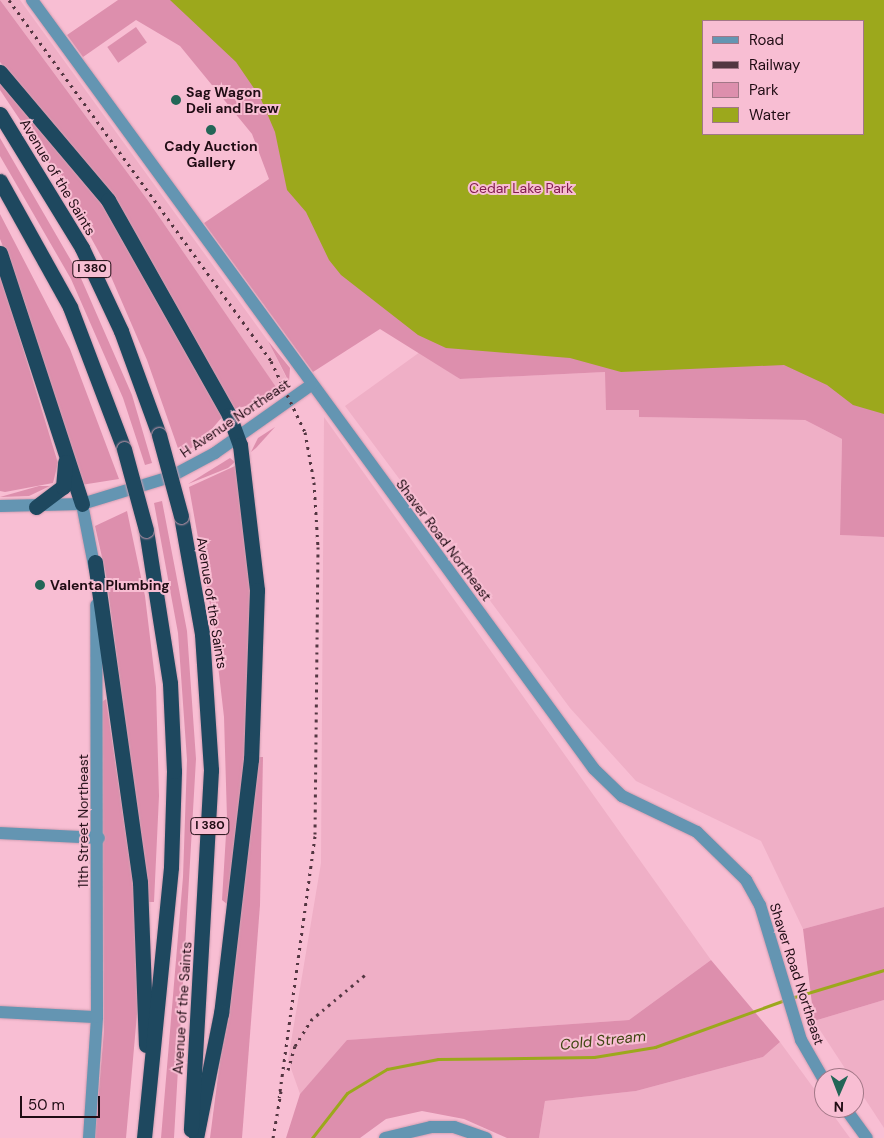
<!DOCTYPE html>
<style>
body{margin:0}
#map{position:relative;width:884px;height:1138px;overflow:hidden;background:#f8bed3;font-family:"DM Sans",sans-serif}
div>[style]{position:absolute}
.built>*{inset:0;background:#efafc6}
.green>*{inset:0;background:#dd8fad;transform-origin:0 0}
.water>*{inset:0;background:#9ca81c}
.stream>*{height:3px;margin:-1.5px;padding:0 1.5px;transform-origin:1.5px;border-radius:1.5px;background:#9ca81c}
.roads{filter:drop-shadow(0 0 1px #d19eb1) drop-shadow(0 0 1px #d19eb1)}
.minor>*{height:12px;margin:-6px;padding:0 6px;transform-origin:6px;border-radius:6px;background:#6495b2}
.highway>*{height:15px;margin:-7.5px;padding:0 7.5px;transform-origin:7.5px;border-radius:7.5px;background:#1e485f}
.rail>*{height:3px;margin-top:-1.5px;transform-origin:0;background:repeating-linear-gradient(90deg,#533641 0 2.5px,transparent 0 7.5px)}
.bridges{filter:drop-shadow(0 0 1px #d19eb1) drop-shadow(0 0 1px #d19eb1)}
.highway-bridge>*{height:15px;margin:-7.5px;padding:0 7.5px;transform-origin:7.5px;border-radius:7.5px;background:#1e485f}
.dots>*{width:14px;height:14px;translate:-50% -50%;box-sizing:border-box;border:2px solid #f8bed3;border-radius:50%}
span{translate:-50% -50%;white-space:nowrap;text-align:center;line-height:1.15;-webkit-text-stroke:4px #f8bed3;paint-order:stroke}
.shield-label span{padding:1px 4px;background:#f8bed3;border:1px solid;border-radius:4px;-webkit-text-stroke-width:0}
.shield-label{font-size:12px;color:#200c14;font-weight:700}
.poi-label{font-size:14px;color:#200c14;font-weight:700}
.left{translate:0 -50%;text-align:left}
.street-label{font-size:14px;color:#200c14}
.park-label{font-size:14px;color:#841d51}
.water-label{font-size:15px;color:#414713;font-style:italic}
.legend{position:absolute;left:702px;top:20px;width:162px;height:115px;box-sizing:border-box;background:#f8bed3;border:1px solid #a27787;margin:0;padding:6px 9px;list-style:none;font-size:15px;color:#200c14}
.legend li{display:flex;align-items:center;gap:10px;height:25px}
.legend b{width:25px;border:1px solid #a27787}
.north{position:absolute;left:814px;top:1068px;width:50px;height:50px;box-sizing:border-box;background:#f8bed3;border:1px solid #a27787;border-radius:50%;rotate:181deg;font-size:14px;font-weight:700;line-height:20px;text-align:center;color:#200c14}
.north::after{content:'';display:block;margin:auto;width:18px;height:22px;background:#236657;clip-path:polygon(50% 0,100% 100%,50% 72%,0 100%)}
.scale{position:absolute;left:20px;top:1096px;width:80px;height:22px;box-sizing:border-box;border:2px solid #200c14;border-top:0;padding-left:6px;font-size:15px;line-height:18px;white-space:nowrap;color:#200c14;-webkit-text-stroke:4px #f8bed3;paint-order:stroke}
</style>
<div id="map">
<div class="built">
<div style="clip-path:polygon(0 0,20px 0,268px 341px,291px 387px,281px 395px,149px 202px)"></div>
<div style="clip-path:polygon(420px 352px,460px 379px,605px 372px,639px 410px,640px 417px,805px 420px,842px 439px,840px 535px,884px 537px,884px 907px,803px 929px,761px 841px,636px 781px,570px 708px,345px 406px)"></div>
<div style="clip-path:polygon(324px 417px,711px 960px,629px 1020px,348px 1040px,300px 1094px,288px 1060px,321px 863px)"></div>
<div style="clip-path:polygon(884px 1000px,884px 1128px,814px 1021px)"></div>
<div style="clip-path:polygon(780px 1042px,850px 1138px,539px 1138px,545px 1101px,636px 1091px,763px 1057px)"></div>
</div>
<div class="green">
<div style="clip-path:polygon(0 0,149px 202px,278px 390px,261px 402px,235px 409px,229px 405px,158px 273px,106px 188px,0 62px)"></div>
<div style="clip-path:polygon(evenodd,118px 0,884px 0,884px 537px,840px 535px,842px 439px,805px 420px,639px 417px,639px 410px,606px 410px,605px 372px,460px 379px,380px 329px,313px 372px,204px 223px,269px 179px,252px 134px,180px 46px,136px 20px,83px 57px,67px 35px,118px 0,703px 21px,863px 21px,863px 134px,703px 134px,703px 21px)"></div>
<div style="left:136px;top:27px;width:19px;height:35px;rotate:55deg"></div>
<div style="clip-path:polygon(0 81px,104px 207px,223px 416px,199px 444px,180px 454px,147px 360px,106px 265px,53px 169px,0 90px)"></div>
<div style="clip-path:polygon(0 138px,80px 276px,132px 395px,152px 463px,145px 465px,123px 398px,71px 279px,0 156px)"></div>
<div style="clip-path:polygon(0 214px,70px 349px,119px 479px,81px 485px,24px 300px,0 239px)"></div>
<div style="clip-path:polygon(0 273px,58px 463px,53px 483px,5px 492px,0 491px)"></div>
<div style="clip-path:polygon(268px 341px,290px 368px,289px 382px,284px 372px)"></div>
<div style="clip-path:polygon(279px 393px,256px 410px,239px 411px,262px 406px)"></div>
<div style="clip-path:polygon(225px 421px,223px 433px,181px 459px,203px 444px)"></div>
<div style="clip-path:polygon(275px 427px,256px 448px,251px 452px,258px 438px)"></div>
<div style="clip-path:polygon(230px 458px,235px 462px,228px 468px,188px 484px)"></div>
<div style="clip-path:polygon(235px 466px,252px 587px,246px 747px,228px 905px,222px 900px,227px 818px,224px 717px,213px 622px,189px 487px)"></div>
<div style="clip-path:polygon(39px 486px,50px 486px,29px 496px,0 497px)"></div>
<div style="clip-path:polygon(162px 501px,187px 631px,196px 759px,174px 1138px,161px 1138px,183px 877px,187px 760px,178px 633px,154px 503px)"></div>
<div style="clip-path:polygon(127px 511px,145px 596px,156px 687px,159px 796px,154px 902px,149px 902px,106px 575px,95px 526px)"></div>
<div style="clip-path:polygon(106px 699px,133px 883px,138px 1003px,126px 1138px,95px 1138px,104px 1030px,102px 702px)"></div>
<div style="clip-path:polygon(259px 757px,263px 757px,260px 905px,242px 1138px,210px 1138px)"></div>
<div style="clip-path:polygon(884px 907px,884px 1000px,814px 1021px,803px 929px)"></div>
<div style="clip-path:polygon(711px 960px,780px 1042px,763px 1057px,636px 1091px,545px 1101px,539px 1138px,507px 1138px,464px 1119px,422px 1111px,386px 1119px,360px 1138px,286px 1138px,300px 1094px,347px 1040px,629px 1020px)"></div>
</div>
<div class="water">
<div style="clip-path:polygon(evenodd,170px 0,884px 0,884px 414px,853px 405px,827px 385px,784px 365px,621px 372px,570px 358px,446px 348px,418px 335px,341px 275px,329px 260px,306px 212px,287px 190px,275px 132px,260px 97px,236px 62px,170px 0,703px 21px,863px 21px,863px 134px,703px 134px,703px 21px)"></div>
</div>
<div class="stream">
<div style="left:791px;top:998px;width:97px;rotate:-16.8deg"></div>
<div style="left:312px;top:1138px;width:57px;rotate:-52.1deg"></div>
<div style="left:347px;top:1093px;width:47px;rotate:-31deg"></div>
<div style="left:387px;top:1069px;width:52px;rotate:-11.1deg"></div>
<div style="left:438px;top:1059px;width:156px;rotate:-0.7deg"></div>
<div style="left:594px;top:1057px;width:62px;rotate:-9.3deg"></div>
<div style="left:655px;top:1047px;width:138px;rotate:-19.9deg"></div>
</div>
<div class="roads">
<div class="minor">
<div style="left:32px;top:0;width:952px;rotate:53.84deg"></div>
<div style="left:594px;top:769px;width:39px;rotate:44deg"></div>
<div style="left:622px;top:796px;width:83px;rotate:25.6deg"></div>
<div style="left:697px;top:832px;width:69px;rotate:44.4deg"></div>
<div style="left:746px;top:880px;width:29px;rotate:61deg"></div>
<div style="left:760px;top:905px;width:141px;rotate:73.1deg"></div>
<div style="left:801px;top:1040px;width:46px;rotate:60.1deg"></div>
<div style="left:82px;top:504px;width:67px;rotate:78.9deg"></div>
<div style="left:0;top:506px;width:82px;rotate:-1.4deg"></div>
<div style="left:82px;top:504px;width:92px;rotate:-17.1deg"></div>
<div style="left:170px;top:477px;width:51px;rotate:-28.1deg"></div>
<div style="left:215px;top:453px;width:118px;rotate:-35.3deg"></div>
<div style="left:0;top:833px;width:99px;rotate:2.9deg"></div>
<div style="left:0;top:1012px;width:97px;rotate:3deg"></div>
<div style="left:845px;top:1108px;width:37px;rotate:54deg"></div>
<div style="left:89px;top:1138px;width:121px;rotate:-86.2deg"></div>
<div style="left:97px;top:1017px;width:412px;rotate:-90.1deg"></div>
<div style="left:385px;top:1138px;width:47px;rotate:-13.4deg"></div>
<div style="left:431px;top:1127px;width:23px"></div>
<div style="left:454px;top:1127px;width:34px;rotate:19deg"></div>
</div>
<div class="highway">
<div style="left:0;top:72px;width:167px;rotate:49.8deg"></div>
<div style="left:108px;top:200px;width:247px;rotate:60.6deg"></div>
<div style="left:229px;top:415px;width:32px;rotate:70deg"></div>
<div style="left:240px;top:445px;width:146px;rotate:83.3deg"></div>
<div style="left:257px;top:590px;width:169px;rotate:92deg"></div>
<div style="left:251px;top:759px;width:256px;rotate:96.7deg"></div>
<div style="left:221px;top:1013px;width:127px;rotate:101.3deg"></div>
<div style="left:0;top:114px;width:157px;rotate:58.5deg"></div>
<div style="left:82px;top:248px;width:92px;rotate:64.8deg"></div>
<div style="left:121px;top:331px;width:111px;rotate:69.9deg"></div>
<div style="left:0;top:181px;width:144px;rotate:60.9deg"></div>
<div style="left:70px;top:307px;width:152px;rotate:69.2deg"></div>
<div style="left:0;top:253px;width:264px;rotate:71.9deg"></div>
<div style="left:36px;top:507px;width:34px;rotate:-37deg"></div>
<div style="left:63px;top:487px;width:25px;rotate:-85deg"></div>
<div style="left:181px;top:516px;width:120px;rotate:79.9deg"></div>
<div style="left:202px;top:634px;width:136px;rotate:86.2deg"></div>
<div style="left:211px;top:770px;width:360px;rotate:93.2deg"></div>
<div style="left:95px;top:562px;width:323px;rotate:82deg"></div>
<div style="left:140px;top:882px;width:163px;rotate:87.9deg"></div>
<div style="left:144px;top:1138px;width:272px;rotate:-84.3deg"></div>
<div style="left:171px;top:867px;width:96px;rotate:-88.2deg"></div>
<div style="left:174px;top:771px;width:88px;rotate:-92.6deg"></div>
<div style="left:170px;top:683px;width:155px;rotate:-98.9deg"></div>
</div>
</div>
<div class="rail">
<div style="left:9px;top:0;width:446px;rotate:54deg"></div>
<div style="left:271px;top:361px;width:79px;rotate:64.4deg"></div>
<div style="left:305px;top:432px;width:51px;rotate:79.8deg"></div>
<div style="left:314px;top:482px;width:65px;rotate:86.5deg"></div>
<div style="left:318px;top:547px;width:289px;rotate:90.6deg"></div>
<div style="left:315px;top:836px;width:264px;rotate:97.8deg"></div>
<div style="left:288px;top:1070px;width:25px;rotate:-74deg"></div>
<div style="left:295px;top:1046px;width:31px;rotate:-58deg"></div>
<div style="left:311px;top:1020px;width:72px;rotate:-39.9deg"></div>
<div style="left:273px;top:1138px;width:48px;rotate:-80.3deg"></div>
</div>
<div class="bridges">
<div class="highway-bridge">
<div style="left:159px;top:435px;width:84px;rotate:74.8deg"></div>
<div style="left:124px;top:449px;width:84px;rotate:74.8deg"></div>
</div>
</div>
<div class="dots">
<div style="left:176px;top:100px;background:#236657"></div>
<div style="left:211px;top:130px;background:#236657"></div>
<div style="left:40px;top:585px;background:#236657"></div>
</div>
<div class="shield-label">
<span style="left:92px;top:269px">I 380</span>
<span style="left:210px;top:826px">I 380</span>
</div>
<div class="poi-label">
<span class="left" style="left:186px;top:100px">Sag Wagon<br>Deli and Brew</span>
<span style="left:211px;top:154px">Cady Auction<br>Gallery</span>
<span class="left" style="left:50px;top:585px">Valenta Plumbing</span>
</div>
<div class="street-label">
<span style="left:58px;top:177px;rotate:59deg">Avenue of the Saints</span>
<span style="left:235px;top:418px;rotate:-34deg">H Avenue Northeast</span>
<span style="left:444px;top:540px;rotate:53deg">Shaver Road Northeast</span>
<span style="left:212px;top:603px;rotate:81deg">Avenue of the Saints</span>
<span style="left:83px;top:821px;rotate:-90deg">11th Street Northeast</span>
<span style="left:797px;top:974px;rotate:72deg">Shaver Road Northeast</span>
<span style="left:182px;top:1008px;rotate:-86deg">Avenue of the Saints</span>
</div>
<div class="park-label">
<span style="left:521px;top:188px">Cedar Lake Park</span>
</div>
<div class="water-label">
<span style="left:603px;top:1041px;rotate:-6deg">Cold Stream</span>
</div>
<ul class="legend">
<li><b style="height:6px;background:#6495b2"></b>Road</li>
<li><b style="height:6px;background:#533641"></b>Railway</li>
<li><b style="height:14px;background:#dd8fad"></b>Park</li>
<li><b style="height:14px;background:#9ca81c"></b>Water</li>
</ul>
<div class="north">N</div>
<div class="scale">50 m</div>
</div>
